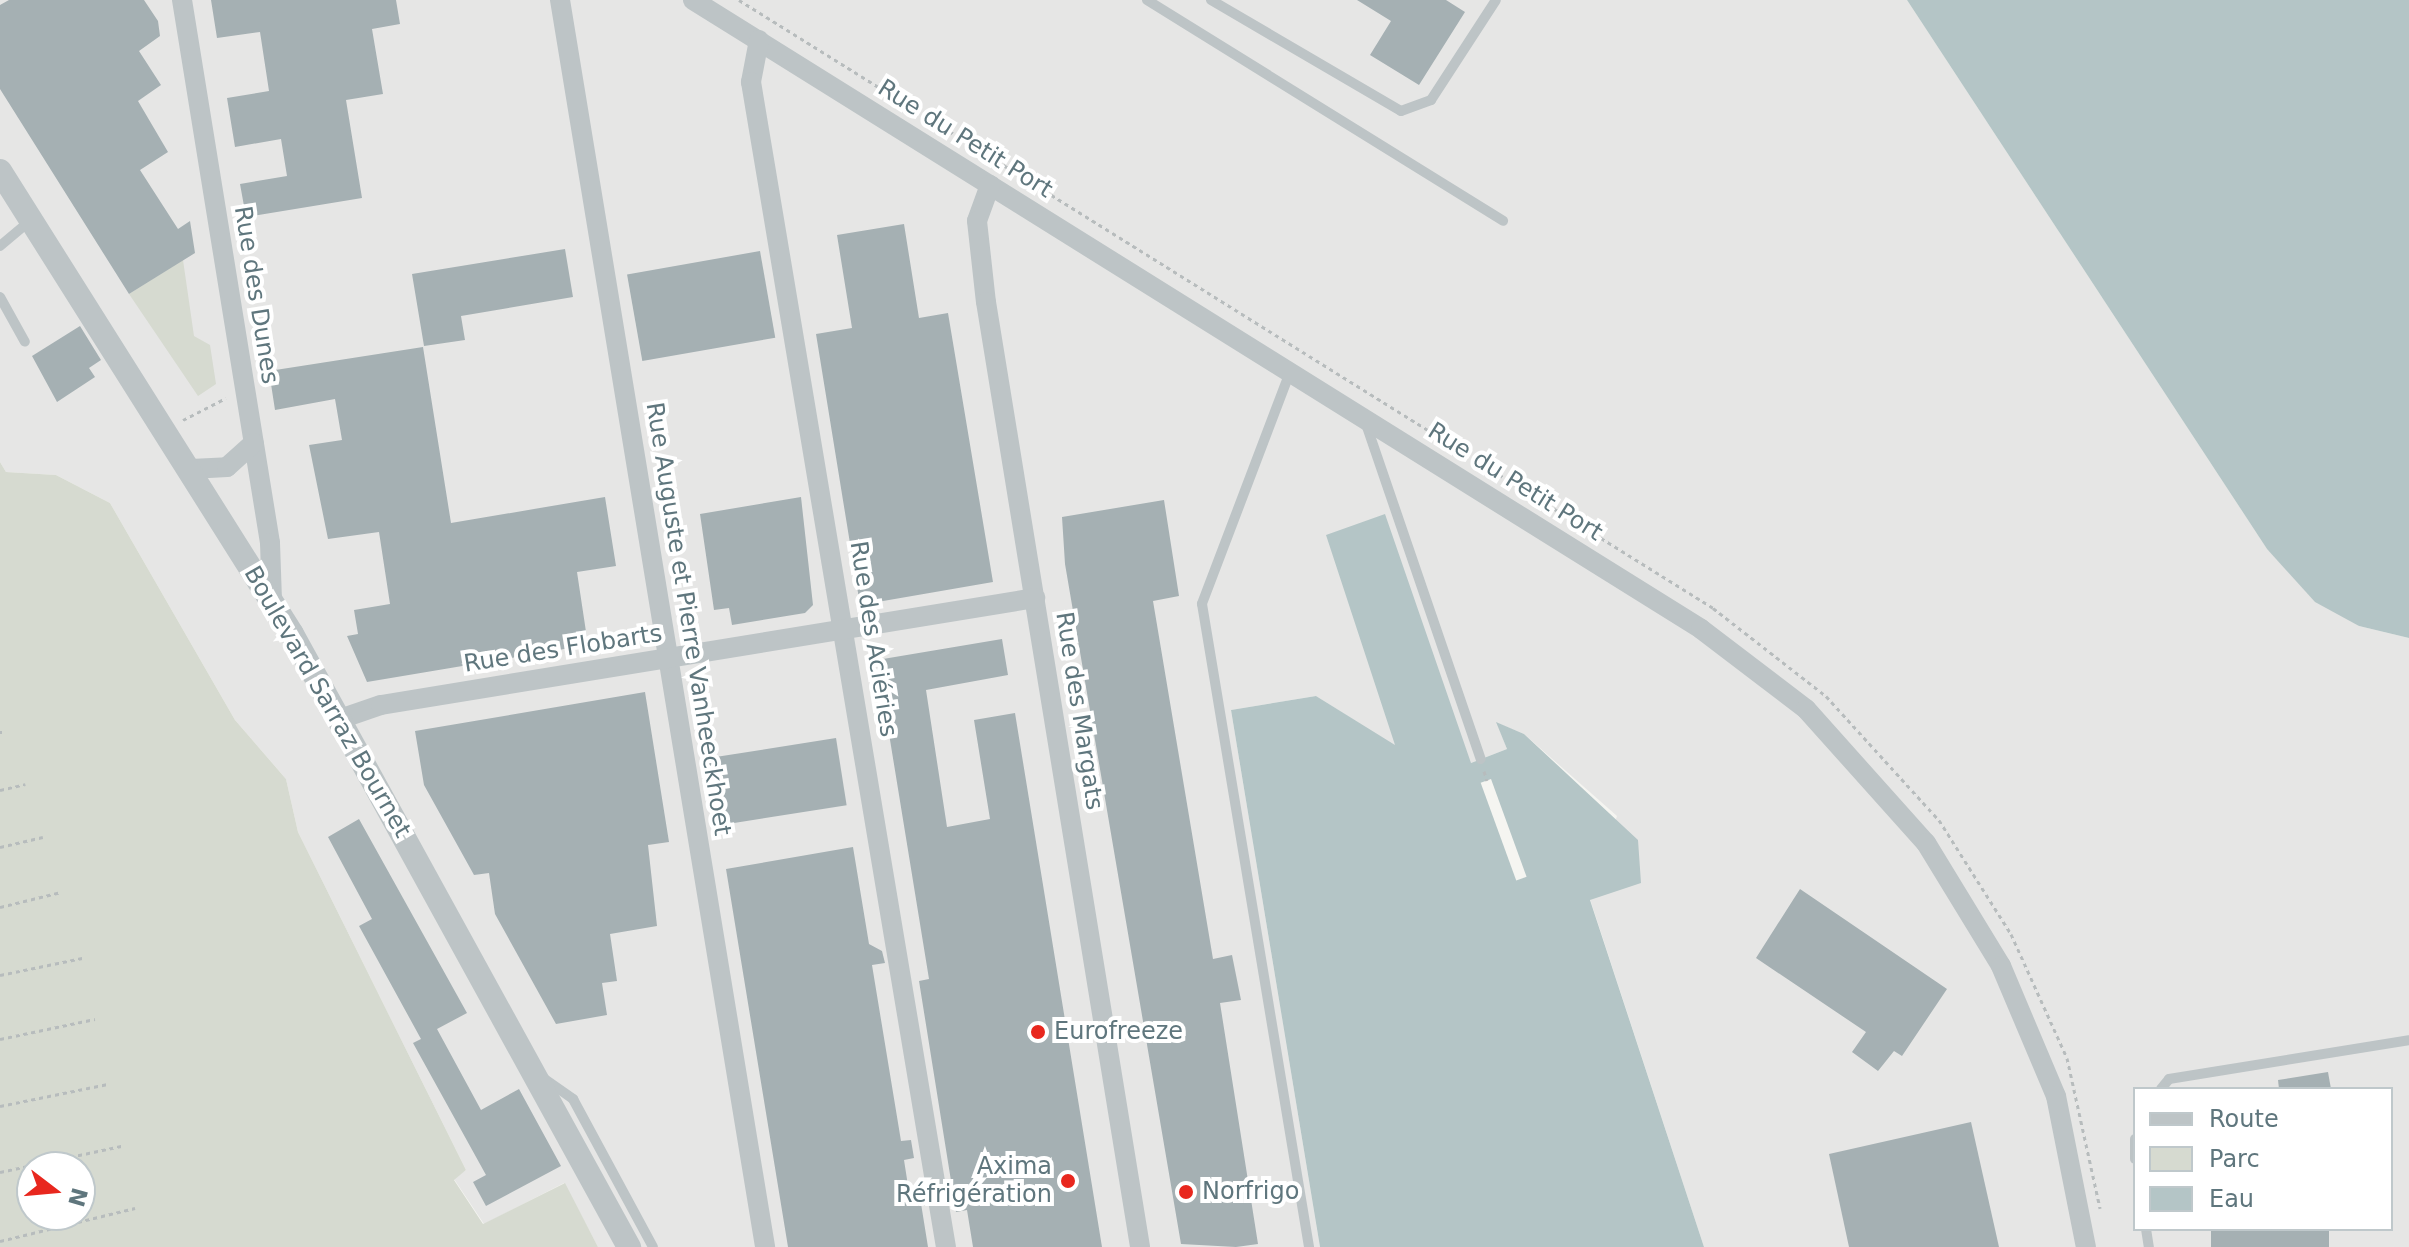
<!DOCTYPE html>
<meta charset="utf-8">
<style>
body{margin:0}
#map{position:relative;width:2409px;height:1247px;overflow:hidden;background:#f5f5f1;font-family:"DejaVu Sans",sans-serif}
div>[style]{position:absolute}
.built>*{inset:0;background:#e6e6e5}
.green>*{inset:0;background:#d6dad0}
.water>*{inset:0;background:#b4c5c6}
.pier>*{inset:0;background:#f5f5f1;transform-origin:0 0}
.building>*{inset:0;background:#a5b0b3;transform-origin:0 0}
.path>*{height:3px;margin-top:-1.5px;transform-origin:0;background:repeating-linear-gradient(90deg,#b7bcbd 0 4px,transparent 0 8px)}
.service>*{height:10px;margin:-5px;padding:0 5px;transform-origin:5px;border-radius:5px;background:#bdc4c6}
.minor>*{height:20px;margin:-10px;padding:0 10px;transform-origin:10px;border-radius:10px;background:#bdc4c6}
.tertiary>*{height:24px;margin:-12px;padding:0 12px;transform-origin:12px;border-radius:12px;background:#bdc4c6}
.dots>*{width:22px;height:22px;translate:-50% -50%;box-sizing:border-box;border:4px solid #fff;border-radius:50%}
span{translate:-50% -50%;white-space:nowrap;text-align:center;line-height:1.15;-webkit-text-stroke:8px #fff;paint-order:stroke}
.street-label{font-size:24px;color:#5f767d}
.poi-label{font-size:24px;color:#5f767d}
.left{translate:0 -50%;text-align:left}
.right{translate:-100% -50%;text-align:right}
.legend{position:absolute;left:2133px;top:1087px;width:260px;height:144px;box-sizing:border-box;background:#fff;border:2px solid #bfc8cb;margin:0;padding:10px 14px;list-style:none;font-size:24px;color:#5f767d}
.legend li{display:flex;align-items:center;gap:16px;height:40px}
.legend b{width:40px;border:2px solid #bfc8cb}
.north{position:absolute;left:16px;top:1151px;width:80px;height:80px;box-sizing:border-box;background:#fff;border:2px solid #bfc8cb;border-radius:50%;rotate:106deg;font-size:22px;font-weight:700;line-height:32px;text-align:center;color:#5f767d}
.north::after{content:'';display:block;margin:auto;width:28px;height:36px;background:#e8271e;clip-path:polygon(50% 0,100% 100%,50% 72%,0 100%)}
</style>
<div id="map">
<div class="built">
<div style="clip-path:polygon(evenodd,0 0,1907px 0,2267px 549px,2359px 626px,2409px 638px,2409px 1247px,1704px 1247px,1590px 899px,1617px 816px,1524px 734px,1497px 723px,1507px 749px,1471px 763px,1398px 740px,1395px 746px,1316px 696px,1231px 710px,1320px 1247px,598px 1247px,564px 1183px,484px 1224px,454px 1179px,466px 1170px,298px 832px,286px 779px,235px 720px,110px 503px,56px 475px,6px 472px,0 462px,0 0,2135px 1089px,2391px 1089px,2391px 1229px,2135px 1229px,2135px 1089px)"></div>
</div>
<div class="green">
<div style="clip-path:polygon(183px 260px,194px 336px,210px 345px,216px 384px,198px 396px,129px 294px)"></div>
<div style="clip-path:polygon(evenodd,0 462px,6px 472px,56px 475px,110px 503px,235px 720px,286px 779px,298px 832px,466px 1170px,454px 1180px,483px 1224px,565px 1183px,598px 1247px,0 1247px,0 462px,32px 1167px,80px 1167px,80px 1215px,32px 1215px,32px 1167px)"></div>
</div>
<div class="water">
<div style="clip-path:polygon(1907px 0,2409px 0,2409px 638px,2359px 626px,2315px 602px,2267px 549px)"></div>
<div style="clip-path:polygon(1385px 514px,1471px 763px,1507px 749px,1496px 722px,1524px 734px,1638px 840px,1641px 883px,1590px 900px,1704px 1247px,1320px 1247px,1231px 710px,1316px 696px,1395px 745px,1326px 535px)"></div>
</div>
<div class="pier">
<div style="left:1491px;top:779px;width:104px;height:11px;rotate:70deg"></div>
</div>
<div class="building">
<div style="clip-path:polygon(9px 0,144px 0,158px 21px,160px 36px,139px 51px,161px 85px,138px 101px,168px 152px,140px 170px,178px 229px,190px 221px,195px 253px,129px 294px,0 89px,0 5px)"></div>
<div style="clip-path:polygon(211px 0,396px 0,400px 24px,372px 29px,383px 94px,346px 100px,362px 198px,246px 217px,240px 184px,287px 176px,281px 139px,235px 147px,227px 98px,269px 91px,260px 32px,217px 38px)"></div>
<div style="clip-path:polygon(1357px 0,1446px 0,1465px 12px,1419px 85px,1370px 55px,1391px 21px)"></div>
<div style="clip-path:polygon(904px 224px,919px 318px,948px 313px,993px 582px,860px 605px,816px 334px,852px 328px,837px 235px)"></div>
<div style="clip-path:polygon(565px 249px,573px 297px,461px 316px,465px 340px,424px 346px,412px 274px)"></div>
<div style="left:760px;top:251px;width:88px;height:135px;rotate:80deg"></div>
<div style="clip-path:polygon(80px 326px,101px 360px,89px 368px,95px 377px,57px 402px,32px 356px)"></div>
<div style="clip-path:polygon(423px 347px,451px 523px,605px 497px,616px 566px,577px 572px,588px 645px,367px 682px,347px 636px,358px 634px,354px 610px,390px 604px,379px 532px,328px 539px,309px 445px,342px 440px,335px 399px,275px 410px,269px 371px)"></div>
<div style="clip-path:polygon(801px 497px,813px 605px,805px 613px,732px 625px,729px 608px,714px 610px,700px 514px)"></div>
<div style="clip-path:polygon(1164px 500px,1179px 596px,1153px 601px,1213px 959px,1232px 955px,1241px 1000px,1220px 1003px,1258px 1244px,1236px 1247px,1181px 1244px,1065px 564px,1062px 517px)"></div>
<div style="clip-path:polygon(1002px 639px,1008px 675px,926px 690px,947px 827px,990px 819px,974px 720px,1015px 713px,1102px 1247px,973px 1247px,967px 1210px,956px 1212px,919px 981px,929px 979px,877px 660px)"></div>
<div style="clip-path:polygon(645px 692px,669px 842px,648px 845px,657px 926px,610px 934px,617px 981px,602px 983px,607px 1015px,556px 1024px,495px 914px,489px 873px,474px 875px,424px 785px,415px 731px)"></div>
<div style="left:836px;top:738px;width:68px;height:130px;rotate:81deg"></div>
<div style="clip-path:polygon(359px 819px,467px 1013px,437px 1029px,481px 1110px,519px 1089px,561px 1166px,486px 1206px,473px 1182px,486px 1175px,413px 1043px,421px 1039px,359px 926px,372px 919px,328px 837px)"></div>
<div style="clip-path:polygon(853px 847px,869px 944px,882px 951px,885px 963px,872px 965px,901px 1141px,911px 1140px,914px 1158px,904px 1160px,909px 1192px,919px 1191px,928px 1247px,788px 1247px,726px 869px)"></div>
<div style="clip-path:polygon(1800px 889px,1947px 989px,1902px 1056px,1894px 1051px,1878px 1071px,1852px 1052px,1866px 1032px,1756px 958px)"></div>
<div style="clip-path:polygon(2328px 1072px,2331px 1089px,2279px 1089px,2278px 1080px)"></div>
<div style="clip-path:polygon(1971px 1122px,1999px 1247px,1849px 1247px,1829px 1154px)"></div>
<div style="left:2211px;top:1229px;width:118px;height:18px"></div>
</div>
<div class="path">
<div style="left:739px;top:0;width:1148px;rotate:31.97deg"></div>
<div style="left:1713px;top:608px;width:143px;rotate:37.9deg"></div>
<div style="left:1826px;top:696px;width:168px;rotate:47.7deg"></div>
<div style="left:1939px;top:820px;width:135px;rotate:57.7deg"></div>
<div style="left:2011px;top:934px;width:136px;rotate:65.7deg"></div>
<div style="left:2067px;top:1058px;width:154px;rotate:77.6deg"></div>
<div style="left:183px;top:420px;width:48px;rotate:-27.1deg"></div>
<div style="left:0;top:732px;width:2px"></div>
<div style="left:1484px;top:771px;width:10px;rotate:73deg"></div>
<div style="left:0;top:790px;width:26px;rotate:-13deg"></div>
<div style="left:0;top:847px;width:44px;rotate:-13.1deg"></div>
<div style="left:0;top:907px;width:63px;rotate:-13.8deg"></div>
<div style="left:0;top:975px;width:84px;rotate:-11.7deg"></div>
<div style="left:0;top:1039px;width:97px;rotate:-11.9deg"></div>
<div style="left:0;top:1106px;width:110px;rotate:-11.5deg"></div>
<div style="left:0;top:1172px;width:124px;rotate:-12.1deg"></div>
<div style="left:0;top:1241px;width:139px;rotate:-13.7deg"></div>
</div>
<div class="service">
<div style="left:1147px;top:0;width:419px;rotate:31.8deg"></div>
<div style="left:1211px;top:0;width:220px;rotate:30.3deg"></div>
<div style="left:1401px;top:111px;width:32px;rotate:-20deg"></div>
<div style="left:1431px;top:100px;width:119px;rotate:-57deg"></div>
<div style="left:0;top:246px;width:40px;rotate:-40deg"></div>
<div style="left:0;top:297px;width:51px;rotate:60.9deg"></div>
<div style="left:1290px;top:372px;width:248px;rotate:110.8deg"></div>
<div style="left:1202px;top:604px;width:652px;rotate:80.55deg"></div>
<div style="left:1366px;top:424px;width:354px;rotate:71.1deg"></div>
<div style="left:539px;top:1075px;width:42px;rotate:35.2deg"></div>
<div style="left:573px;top:1099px;width:168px;rotate:61.6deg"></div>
<div style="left:2161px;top:1089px;width:13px;rotate:-51deg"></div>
<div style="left:2169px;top:1079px;width:243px;rotate:-9.2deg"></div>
<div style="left:2135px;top:1139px;width:20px;rotate:90deg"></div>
<div style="left:2146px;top:1229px;width:18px;rotate:81deg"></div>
</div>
<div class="minor">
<div style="left:182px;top:0;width:550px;rotate:80.79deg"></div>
<div style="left:270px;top:543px;width:57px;rotate:88deg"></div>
<div style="left:560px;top:0;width:1264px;rotate:80.66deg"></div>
<div style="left:693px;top:0;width:1188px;rotate:31.96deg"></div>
<div style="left:1701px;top:629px;width:132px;rotate:37.3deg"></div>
<div style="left:1806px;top:709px;width:180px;rotate:48.2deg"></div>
<div style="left:1926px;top:843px;width:144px;rotate:58.6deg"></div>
<div style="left:2001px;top:966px;width:141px;rotate:67.1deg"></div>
<div style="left:2056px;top:1096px;width:154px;rotate:78.8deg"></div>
<div style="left:759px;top:40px;width:43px;rotate:100.8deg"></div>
<div style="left:751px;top:82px;width:1181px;rotate:80.5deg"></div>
<div style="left:990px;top:185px;width:38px;rotate:110deg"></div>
<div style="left:977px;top:221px;width:81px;rotate:83.7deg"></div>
<div style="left:986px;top:302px;width:957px;rotate:80.74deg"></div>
<div style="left:191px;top:469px;width:36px;rotate:-3deg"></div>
<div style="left:227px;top:467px;width:36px;rotate:-42deg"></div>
<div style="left:340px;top:719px;width:43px;rotate:-18.9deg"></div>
<div style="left:381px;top:705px;width:663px;rotate:-9.29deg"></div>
</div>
<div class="tertiary">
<div style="left:0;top:171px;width:547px;rotate:57.76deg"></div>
<div style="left:292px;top:634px;width:700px;rotate:61.2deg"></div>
</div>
<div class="dots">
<div style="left:1038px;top:1032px;background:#e8271e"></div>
<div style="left:1068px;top:1181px;background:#e8271e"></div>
<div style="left:1186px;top:1192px;background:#e8271e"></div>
</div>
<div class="street-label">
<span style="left:965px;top:139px;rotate:32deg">Rue du Petit Port</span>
<span style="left:256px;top:295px;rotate:81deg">Rue des Dunes</span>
<span style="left:1515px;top:482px;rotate:32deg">Rue du Petit Port</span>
<span style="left:688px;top:619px;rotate:81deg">Rue Auguste et Pierre Vanheeckhoet</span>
<span style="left:873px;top:639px;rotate:81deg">Rue des Aciéries</span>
<span style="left:563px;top:649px;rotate:-9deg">Rue des Flobarts</span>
<span style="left:327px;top:702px;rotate:60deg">Boulevard Sarraz Bournet</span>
<span style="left:1079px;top:711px;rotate:81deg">Rue des Margats</span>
</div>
<div class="poi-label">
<span class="left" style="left:1054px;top:1032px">Eurofreeze</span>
<span class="right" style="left:1052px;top:1181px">Axima<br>Réfrigération</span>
<span class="left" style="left:1202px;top:1192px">Norfrigo</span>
</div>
<ul class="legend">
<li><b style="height:10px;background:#bdc4c6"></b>Route</li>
<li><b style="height:22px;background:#d6dad0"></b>Parc</li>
<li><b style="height:22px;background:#b4c5c6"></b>Eau</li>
</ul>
<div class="north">N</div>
</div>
